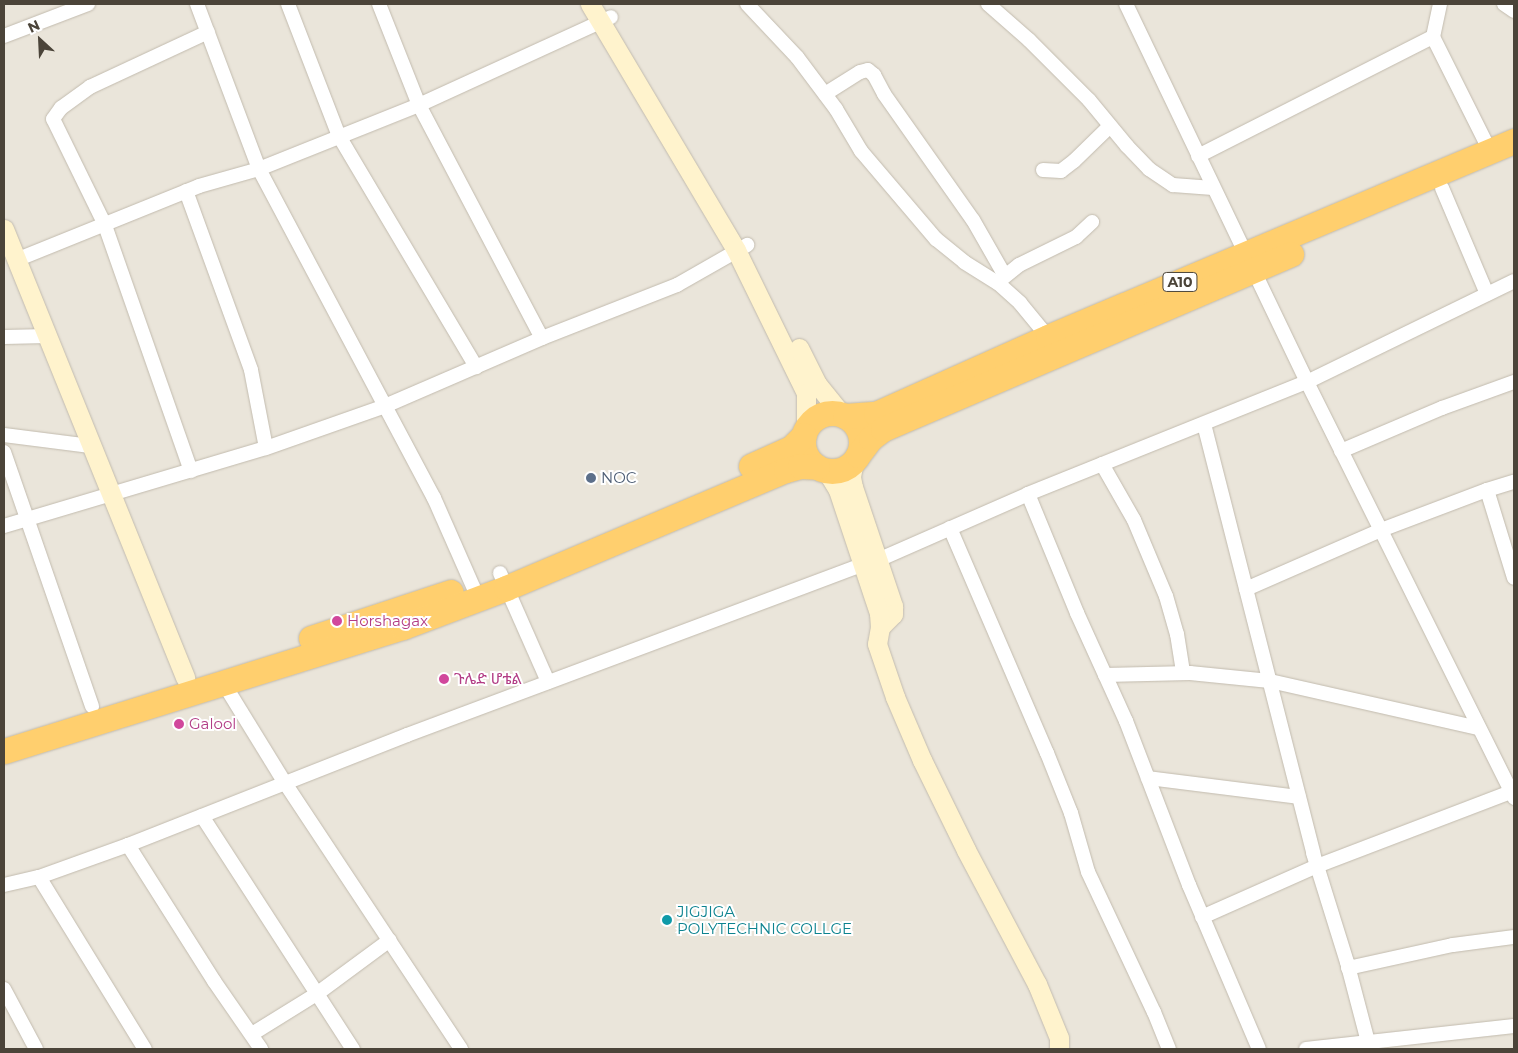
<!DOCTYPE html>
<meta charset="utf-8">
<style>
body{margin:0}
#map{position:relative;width:1518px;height:1053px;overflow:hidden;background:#f6f3ec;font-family:Montserrat,"Noto Sans Ethiopic",sans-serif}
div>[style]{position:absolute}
.residential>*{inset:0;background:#eae5da;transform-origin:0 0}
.roads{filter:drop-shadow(0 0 1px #c2bbae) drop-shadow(0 0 1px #c2bbae)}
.street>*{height:14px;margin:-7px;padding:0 7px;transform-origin:7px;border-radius:7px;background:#fff}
.secondary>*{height:19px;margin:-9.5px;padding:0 9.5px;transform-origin:9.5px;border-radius:9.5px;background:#fff3cd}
.highway>*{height:25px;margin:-12.5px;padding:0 12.5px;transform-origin:12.5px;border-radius:12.5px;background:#ffcf6e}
.highway>.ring{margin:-12.5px;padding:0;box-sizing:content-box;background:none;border:25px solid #ffcf6e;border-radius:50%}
.dots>*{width:14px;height:14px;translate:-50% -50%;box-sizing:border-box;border:2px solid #fff;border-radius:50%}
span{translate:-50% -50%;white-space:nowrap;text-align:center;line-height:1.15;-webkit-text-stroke:4px #fff;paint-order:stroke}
.shield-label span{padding:1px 4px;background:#fff;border:1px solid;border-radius:4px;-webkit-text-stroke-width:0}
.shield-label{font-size:14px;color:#4b4439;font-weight:700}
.service-label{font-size:15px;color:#4e5e75}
.left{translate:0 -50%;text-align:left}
.hotel-label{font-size:15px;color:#b23c85}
.culture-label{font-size:15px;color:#0d838f}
.frame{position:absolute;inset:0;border:5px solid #4b4439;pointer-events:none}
.north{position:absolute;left:15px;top:15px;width:50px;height:50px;-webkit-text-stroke:4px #fff;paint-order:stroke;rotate:335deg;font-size:14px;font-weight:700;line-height:20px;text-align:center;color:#4b4439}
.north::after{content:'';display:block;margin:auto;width:18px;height:22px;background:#4b4439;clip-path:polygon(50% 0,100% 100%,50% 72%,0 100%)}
</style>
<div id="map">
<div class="residential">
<div style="left:4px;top:4px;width:1510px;height:1045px"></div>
</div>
<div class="roads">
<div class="street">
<div style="left:197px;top:4px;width:176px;rotate:69.4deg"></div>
<div style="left:259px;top:169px;width:373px;rotate:62deg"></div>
<div style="left:434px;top:498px;width:111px;rotate:66.2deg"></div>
<div style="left:288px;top:4px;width:142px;rotate:68.9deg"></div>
<div style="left:339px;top:136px;width:269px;rotate:59.3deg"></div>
<div style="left:379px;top:4px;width:109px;rotate:68.4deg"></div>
<div style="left:419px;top:105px;width:263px;rotate:62.2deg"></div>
<div style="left:747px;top:4px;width:73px;rotate:46.7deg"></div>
<div style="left:797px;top:57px;width:65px;rotate:53.1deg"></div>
<div style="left:836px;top:109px;width:49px;rotate:59.2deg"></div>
<div style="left:861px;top:151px;width:116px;rotate:49.6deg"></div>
<div style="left:936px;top:239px;width:36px;rotate:39deg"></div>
<div style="left:964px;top:262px;width:40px;rotate:32deg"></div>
<div style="left:998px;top:283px;width:30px;rotate:42deg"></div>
<div style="left:1020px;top:303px;width:44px;rotate:50.5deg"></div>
<div style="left:988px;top:4px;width:55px;rotate:41.3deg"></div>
<div style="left:1029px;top:40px;width:85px;rotate:45deg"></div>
<div style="left:1089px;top:100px;width:60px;rotate:50.4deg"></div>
<div style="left:1127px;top:146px;width:32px;rotate:46deg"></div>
<div style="left:1149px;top:169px;width:29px;rotate:34deg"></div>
<div style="left:1173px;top:185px;width:40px;rotate:4.3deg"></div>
<div style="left:1126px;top:4px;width:419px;rotate:64.4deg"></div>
<div style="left:1307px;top:382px;width:465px;rotate:63.5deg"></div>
<div style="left:1504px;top:4px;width:12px;rotate:35deg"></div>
<div style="left:4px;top:36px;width:90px;rotate:-20.9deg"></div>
<div style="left:1433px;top:37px;width:127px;rotate:63.4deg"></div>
<div style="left:825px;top:94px;width:41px;rotate:-32.2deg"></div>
<div style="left:860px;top:72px;width:8px;rotate:-14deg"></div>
<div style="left:868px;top:70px;width:8px;rotate:40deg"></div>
<div style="left:874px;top:75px;width:21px;rotate:62deg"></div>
<div style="left:884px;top:94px;width:154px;rotate:54.8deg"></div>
<div style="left:973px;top:220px;width:64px;rotate:60.3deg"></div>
<div style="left:1198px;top:156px;width:263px;rotate:-26.9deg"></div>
<div style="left:1433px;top:37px;width:34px;rotate:-78deg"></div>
<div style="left:1043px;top:170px;width:18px;rotate:3deg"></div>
<div style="left:1061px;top:171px;width:16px;rotate:-38deg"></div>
<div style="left:1074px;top:161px;width:50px;rotate:-44.2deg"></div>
<div style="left:1442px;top:188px;width:115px;rotate:67deg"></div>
<div style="left:186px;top:191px;width:190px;rotate:70deg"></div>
<div style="left:251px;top:370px;width:79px;rotate:79.1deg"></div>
<div style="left:16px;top:260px;width:197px;rotate:-22deg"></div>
<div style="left:199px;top:186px;width:62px;rotate:-15.8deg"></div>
<div style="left:259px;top:169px;width:172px;rotate:-21.8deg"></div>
<div style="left:419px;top:105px;width:211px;rotate:-24.6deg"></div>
<div style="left:998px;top:282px;width:27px;rotate:-39deg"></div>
<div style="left:1019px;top:265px;width:64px;rotate:-26.2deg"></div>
<div style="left:1076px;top:237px;width:22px;rotate:-43deg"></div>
<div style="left:4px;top:337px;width:44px;rotate:-1.3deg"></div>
<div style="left:1204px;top:424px;width:443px;rotate:75.7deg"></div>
<div style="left:1313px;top:853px;width:114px;rotate:72.7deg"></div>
<div style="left:1347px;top:962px;width:83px;rotate:75.3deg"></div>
<div style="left:4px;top:435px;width:87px;rotate:7.3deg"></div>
<div style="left:1341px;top:451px;width:110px;rotate:-23.1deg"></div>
<div style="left:1442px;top:408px;width:77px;rotate:-19.9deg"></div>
<div style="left:4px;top:452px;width:269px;rotate:70.9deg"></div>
<div style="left:1102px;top:464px;width:64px;rotate:60.3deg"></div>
<div style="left:1134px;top:520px;width:82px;rotate:67.2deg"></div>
<div style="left:1166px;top:596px;width:40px;rotate:74deg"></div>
<div style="left:1177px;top:634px;width:39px;rotate:81deg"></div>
<div style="left:191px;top:471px;width:261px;rotate:-109.3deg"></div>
<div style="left:105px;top:225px;width:118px;rotate:-116.1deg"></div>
<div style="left:53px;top:119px;width:14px;rotate:-54deg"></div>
<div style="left:61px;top:108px;width:36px;rotate:-36deg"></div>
<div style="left:90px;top:87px;width:130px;rotate:-25deg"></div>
<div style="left:1487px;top:490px;width:92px;rotate:72.9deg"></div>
<div style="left:1028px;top:494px;width:129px;rotate:67.6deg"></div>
<div style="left:1077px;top:613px;width:119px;rotate:65.6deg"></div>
<div style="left:1126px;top:721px;width:176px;rotate:69deg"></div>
<div style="left:1189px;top:885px;width:178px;rotate:66.9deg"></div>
<div style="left:4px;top:526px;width:273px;rotate:-16.6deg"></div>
<div style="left:266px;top:448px;width:126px;rotate:-19.4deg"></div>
<div style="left:385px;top:406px;width:171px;rotate:-23.4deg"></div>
<div style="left:542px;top:338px;width:145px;rotate:-21.4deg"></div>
<div style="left:677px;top:285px;width:81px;rotate:-29.7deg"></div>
<div style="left:950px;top:528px;width:245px;rotate:66.7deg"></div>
<div style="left:1047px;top:753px;width:65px;rotate:68.2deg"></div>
<div style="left:1071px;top:813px;width:61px;rotate:73.9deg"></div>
<div style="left:1088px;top:872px;width:155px;rotate:64.8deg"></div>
<div style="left:1154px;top:1012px;width:40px;rotate:68deg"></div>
<div style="left:878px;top:560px;width:164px;rotate:-23.7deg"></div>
<div style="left:1028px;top:494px;width:301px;rotate:-21.9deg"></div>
<div style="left:1307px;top:382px;width:230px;rotate:-26deg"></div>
<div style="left:500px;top:573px;width:119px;rotate:66.2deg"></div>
<div style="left:1246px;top:589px;width:147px;rotate:-23.6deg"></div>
<div style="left:1381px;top:530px;width:113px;rotate:-20.7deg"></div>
<div style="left:1487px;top:490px;width:28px;rotate:-17deg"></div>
<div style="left:1105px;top:675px;width:85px;rotate:-1.3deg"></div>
<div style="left:1190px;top:673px;width:80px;rotate:5.7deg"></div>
<div style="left:1270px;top:681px;width:214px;rotate:12.7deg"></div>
<div style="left:224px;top:684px;width:116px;rotate:58.4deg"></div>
<div style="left:285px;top:783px;width:319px;rotate:56.5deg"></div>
<div style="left:1148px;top:778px;width:152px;rotate:7.2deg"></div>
<div style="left:202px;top:816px;width:278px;rotate:57.1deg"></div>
<div style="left:128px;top:845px;width:161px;rotate:57.7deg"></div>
<div style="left:214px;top:981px;width:83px;rotate:55.3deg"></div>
<div style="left:39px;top:877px;width:202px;rotate:58.4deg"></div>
<div style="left:4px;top:885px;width:36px;rotate:-13deg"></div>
<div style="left:39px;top:877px;width:95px;rotate:-19.8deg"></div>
<div style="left:128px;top:845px;width:300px;rotate:-21.5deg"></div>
<div style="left:407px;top:735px;width:486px;rotate:-20.5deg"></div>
<div style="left:1202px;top:917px;width:126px;rotate:-23.9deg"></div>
<div style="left:1317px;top:866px;width:208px;rotate:-20.9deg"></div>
<div style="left:1348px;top:968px;width:107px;rotate:-12.4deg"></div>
<div style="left:1453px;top:945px;width:62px;rotate:-7.5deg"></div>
<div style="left:4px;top:989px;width:68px;rotate:61.9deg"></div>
<div style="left:252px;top:1034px;width:78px;rotate:-31.8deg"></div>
<div style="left:318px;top:993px;width:89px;rotate:-36.4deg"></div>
<div style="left:1306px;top:1049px;width:209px;rotate:-6.3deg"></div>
</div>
<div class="secondary">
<div style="left:590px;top:4px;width:286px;rotate:59.3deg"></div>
<div style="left:736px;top:250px;width:159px;rotate:63.9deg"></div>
<div style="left:806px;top:393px;width:36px;rotate:90deg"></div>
<div style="left:4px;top:229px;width:484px;rotate:68deg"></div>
<div style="left:799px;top:348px;width:40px;rotate:63.4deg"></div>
<div style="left:817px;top:384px;width:38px;rotate:51deg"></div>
<div style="left:854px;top:461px;width:16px;rotate:101deg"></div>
<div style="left:851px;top:477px;width:10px;rotate:79deg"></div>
<div style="left:853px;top:487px;width:126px;rotate:71.4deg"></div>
<div style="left:893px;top:606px;width:8px;rotate:90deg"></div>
<div style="left:893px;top:614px;width:18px;rotate:135deg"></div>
<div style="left:826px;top:470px;width:23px;rotate:59deg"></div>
<div style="left:838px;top:490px;width:130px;rotate:71.6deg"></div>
<div style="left:879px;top:613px;width:14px;rotate:86deg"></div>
<div style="left:880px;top:627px;width:17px;rotate:100deg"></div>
<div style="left:877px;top:644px;width:56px;rotate:71.2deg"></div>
<div style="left:895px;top:697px;width:69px;rotate:66.8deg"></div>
<div style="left:922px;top:760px;width:100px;rotate:63.9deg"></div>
<div style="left:966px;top:850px;width:152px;rotate:62.1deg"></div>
<div style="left:1037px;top:984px;width:58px;rotate:67.8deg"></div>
<div style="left:1059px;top:1038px;width:11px;rotate:90deg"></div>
</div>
<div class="highway">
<div class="ring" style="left:803px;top:413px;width:33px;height:33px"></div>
<div style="left:845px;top:416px;width:31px;rotate:-4deg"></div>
<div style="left:876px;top:414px;width:188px;rotate:-24.1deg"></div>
<div style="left:1048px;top:337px;width:506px;rotate:-22.81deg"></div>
<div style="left:858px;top:455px;width:21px;rotate:-53deg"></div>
<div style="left:871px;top:438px;width:15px;rotate:-37deg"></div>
<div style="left:883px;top:429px;width:444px;rotate:-23.2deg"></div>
<div style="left:751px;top:466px;width:44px;rotate:-24.2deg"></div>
<div style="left:791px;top:448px;width:18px;rotate:-45deg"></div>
<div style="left:311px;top:638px;width:147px;rotate:-18.2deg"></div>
<div style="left:4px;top:751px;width:418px;rotate:-17.3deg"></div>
<div style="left:403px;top:627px;width:110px;rotate:-20.7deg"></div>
<div style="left:506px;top:588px;width:304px;rotate:-22.9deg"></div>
<div style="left:786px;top:470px;width:15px;rotate:-16deg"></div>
<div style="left:800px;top:466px;width:17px;rotate:3deg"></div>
</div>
</div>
<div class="dots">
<div style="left:591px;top:478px;background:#5c6f8a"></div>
<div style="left:337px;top:621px;background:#d1479c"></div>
<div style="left:444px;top:679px;background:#d1479c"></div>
<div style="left:179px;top:724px;background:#d1479c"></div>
<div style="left:667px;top:920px;background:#0f9aa8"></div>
</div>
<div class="shield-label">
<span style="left:1180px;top:282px">A10</span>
</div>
<div class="service-label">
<span class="left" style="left:601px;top:478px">NOC</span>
</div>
<div class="hotel-label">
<span class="left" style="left:347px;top:621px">Horshagax</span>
<span class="left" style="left:454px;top:679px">ጉሌድ ሆቴል</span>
<span class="left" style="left:189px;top:724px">Galool</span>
</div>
<div class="culture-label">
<span class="left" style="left:677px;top:920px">JIGJIGA<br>POLYTECHNIC COLLGE</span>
</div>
<div class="frame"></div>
<div class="north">N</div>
</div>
